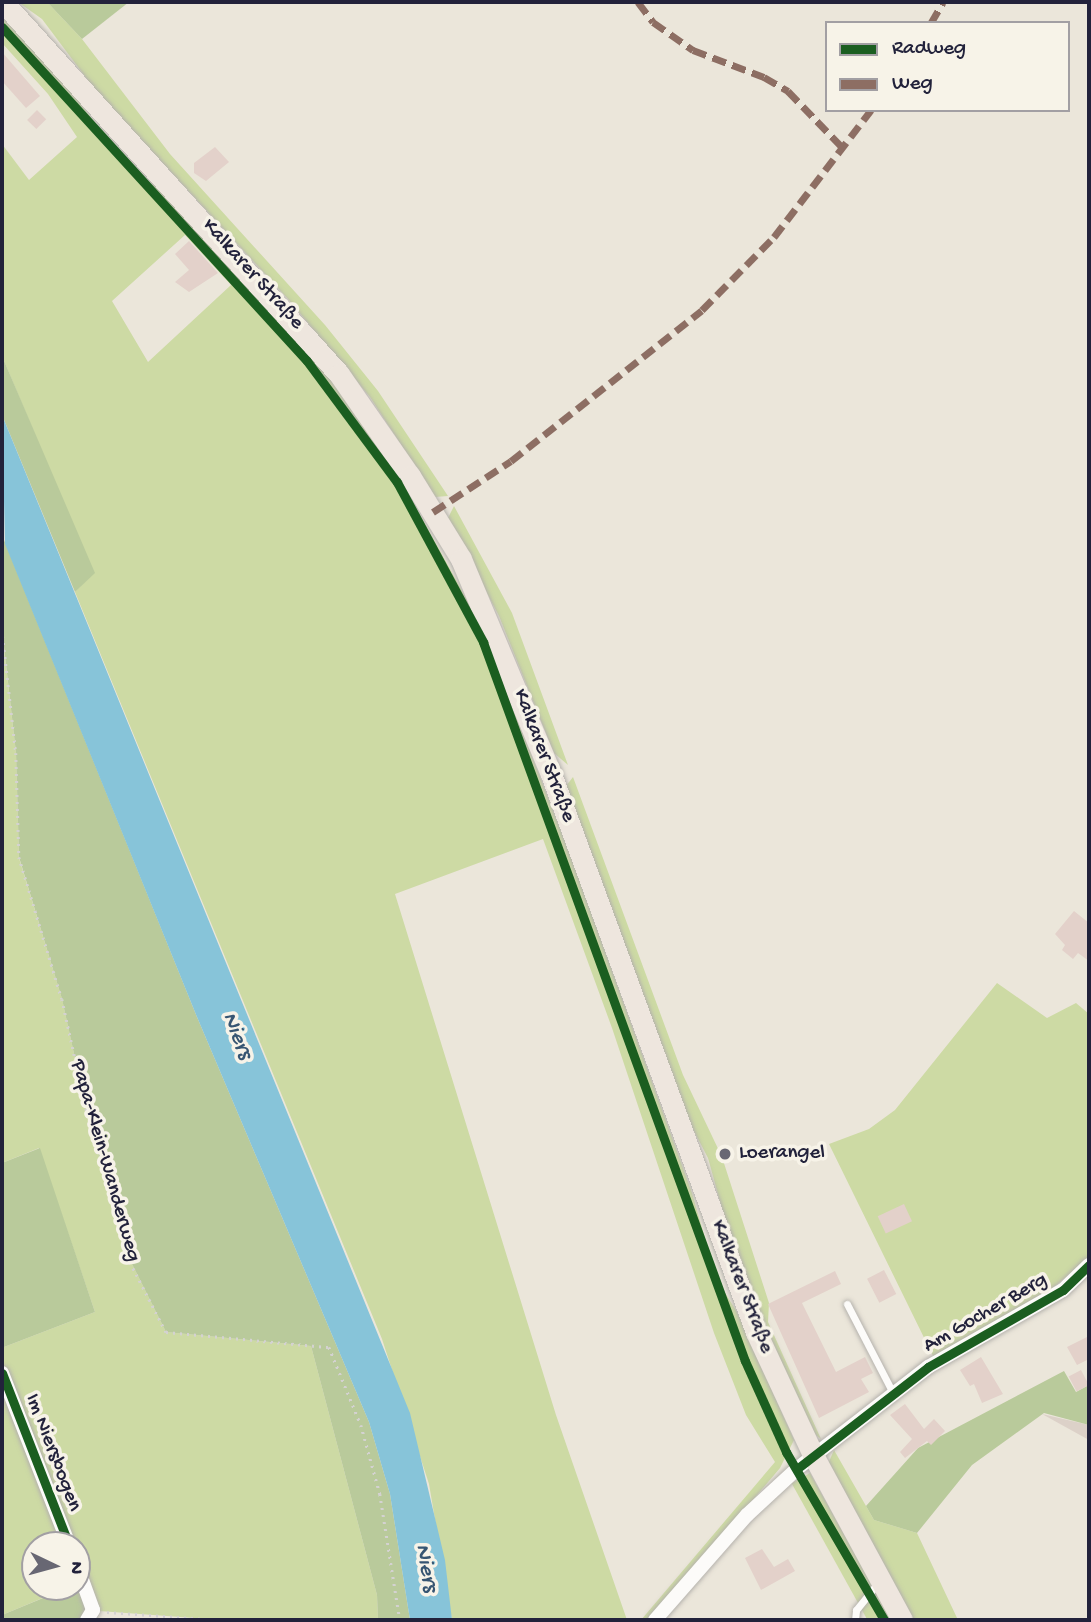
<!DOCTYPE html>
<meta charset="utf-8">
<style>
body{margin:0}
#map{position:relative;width:1091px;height:1622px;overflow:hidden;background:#ebe6da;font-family:"Gochi Hand",sans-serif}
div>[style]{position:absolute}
.industrial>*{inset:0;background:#dcd1c8}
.green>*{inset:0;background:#cddaa4;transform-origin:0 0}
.forest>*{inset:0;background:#b9ca9b}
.water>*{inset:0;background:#87c4d9}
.building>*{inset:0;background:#e3d1ca;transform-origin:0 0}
.path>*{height:2.5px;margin-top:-1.25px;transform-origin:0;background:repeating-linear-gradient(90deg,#d4d2d1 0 2px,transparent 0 7px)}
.roads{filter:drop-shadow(0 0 2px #b5b2ad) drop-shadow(0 0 2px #b5b2ad)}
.lane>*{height:7px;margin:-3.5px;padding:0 3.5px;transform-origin:3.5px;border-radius:3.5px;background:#fcfbf9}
.street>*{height:14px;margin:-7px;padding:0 7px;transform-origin:7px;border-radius:7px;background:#fcfbf9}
.primary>*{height:21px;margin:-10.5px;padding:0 10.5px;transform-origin:10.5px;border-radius:10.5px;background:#eee6de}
.quiet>*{height:7px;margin-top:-3.5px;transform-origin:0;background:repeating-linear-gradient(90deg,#8d6e63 0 14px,transparent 0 21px)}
.cycleway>*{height:9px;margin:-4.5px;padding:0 4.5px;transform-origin:4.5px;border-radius:4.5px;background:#1b5e20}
.dots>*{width:19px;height:19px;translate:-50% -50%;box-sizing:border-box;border:4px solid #f7f3e8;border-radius:50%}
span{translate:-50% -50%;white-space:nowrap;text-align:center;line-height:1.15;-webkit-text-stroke:7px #f7f3e8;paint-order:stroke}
.street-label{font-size:21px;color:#22223b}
.poi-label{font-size:21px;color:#22223b}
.left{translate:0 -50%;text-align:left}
.water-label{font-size:23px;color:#365572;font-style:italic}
.frame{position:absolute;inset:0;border:4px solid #22223b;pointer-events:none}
.legend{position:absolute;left:825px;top:21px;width:245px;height:91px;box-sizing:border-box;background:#f7f3e8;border:2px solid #a29fa3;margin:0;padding:9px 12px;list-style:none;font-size:21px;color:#22223b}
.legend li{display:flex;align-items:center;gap:14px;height:35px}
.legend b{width:35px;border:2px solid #a29fa3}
.north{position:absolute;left:21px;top:1531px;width:70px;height:70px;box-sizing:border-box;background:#f7f3e8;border:2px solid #a29fa3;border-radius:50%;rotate:95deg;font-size:19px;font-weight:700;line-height:28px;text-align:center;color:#22223b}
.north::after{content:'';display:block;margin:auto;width:24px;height:32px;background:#686773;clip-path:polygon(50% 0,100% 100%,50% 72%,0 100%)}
</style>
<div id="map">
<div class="industrial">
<div style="clip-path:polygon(1042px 1414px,1089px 1425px,1089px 1440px)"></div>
</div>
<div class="green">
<div style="clip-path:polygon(18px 2px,47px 2px,82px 39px,170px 154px,325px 325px,378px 391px,448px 496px,435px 497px,370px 397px,288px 299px,93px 87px,42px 19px)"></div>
<div style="clip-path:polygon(evenodd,2px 17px,76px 98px,130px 169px,162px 191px,329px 378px,394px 468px,481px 625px,571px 857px,692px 1193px,717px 1280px,737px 1312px,794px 1440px,780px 1468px,651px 1620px,641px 1620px,775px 1462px,746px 1415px,714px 1333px,612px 1028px,543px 839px,395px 894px,556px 1415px,627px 1620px,452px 1620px,429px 1484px,382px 1339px,75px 592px,93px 573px,2px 356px,2px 144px,29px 180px,77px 137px,48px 94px,2px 43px,2px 17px,185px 235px,231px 285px,148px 362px,112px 301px,185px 235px)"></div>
<div style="clip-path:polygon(454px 506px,512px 613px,568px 765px,554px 753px,499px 616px,448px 518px)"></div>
<div style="clip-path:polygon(2px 631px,16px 753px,19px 858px,62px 999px,91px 1131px,131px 1262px,166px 1332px,311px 1346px,377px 1595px,378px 1620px,221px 1620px,99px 1611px,77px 1584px,77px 1545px,35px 1545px,35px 1587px,69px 1587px,2px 1615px,4px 1347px,95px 1312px,39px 1148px,2px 1163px)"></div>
<div style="clip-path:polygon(573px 777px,683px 1075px,722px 1157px,769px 1303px,768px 1322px,821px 1439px,813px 1433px,764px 1326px,730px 1238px,708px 1158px,685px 1114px,566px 786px)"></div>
<div style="clip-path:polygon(997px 983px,1047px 1018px,1076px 1003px,1089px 1014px,1089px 1258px,1039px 1299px,934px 1358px,829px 1144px,869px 1129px,895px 1110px)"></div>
<div style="clip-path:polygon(834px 1450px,874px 1520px,917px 1533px,958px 1620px,913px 1620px,828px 1464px)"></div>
<div style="left:810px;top:1473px;width:167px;height:21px;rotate:61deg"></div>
</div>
<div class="forest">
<div style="clip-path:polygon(47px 2px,129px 2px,82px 39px)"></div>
<div style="clip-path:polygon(2px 356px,95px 573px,75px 592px,2px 415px)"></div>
<div style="clip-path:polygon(2px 535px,197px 1017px,369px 1422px,390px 1494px,410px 1620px,378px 1620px,377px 1595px,311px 1346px,166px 1332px,131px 1262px,91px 1131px,62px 999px,19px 857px,16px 753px,2px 629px)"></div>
<div style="clip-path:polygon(40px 1148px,95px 1312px,4px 1347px,2px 1374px,2px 1163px)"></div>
<div style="clip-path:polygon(1064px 1371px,1076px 1392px,1089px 1385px,1089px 1425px,1044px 1413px,972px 1465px,917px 1533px,874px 1520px,866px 1506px,918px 1448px)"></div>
<div style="clip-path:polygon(77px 1584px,98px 1620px,2px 1620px,2px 1615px)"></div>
</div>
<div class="water">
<div style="clip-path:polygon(2px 415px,410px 1413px,445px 1560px,452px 1620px,410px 1620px,390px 1494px,369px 1422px,197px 1017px,5px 544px)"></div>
</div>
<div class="building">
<div style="clip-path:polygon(2px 52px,40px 96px,26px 108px,2px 81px)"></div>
<div style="left:37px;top:110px;width:13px;height:14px;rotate:45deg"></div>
<div style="clip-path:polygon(215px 147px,229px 162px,206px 181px,194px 173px,194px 163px)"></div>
<div style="clip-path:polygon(189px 241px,218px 273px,189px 292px,175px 282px,189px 270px,175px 254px)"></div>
<div style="clip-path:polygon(1074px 911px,1089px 923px,1089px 961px,1078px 953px,1073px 959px,1062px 950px,1065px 945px,1055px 934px)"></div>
<div style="left:904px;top:1204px;width:19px;height:29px;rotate:65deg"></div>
<div style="left:884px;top:1270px;width:27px;height:19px;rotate:63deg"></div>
<div style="clip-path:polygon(835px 1271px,841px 1284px,802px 1303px,836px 1372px,865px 1357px,873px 1373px,861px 1379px,869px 1392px,819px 1418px,768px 1304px)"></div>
<div style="clip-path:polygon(1089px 1336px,1089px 1359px,1077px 1365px,1067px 1347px)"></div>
<div style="clip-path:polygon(981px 1357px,1003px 1394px,982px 1403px,974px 1384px,970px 1386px,960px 1370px)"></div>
<div style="left:1081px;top:1370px;width:17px;height:14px;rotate:62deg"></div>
<div style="clip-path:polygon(905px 1404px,924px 1429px,934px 1419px,945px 1431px,931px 1445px,927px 1441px,905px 1458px,900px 1452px,912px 1439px,890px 1415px)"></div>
<div style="clip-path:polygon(762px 1549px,774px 1567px,788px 1559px,795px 1571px,761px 1590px,745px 1558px)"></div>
</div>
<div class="path">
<div style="left:2px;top:629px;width:125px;rotate:83.6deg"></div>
<div style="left:16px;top:753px;width:104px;rotate:88.3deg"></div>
<div style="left:19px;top:857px;width:148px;rotate:73.2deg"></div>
<div style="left:62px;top:999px;width:135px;rotate:77.6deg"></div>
<div style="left:91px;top:1131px;width:137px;rotate:73.4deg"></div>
<div style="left:130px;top:1262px;width:79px;rotate:62.8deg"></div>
<div style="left:166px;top:1332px;width:164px;rotate:5.3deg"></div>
<div style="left:329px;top:1347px;width:84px;rotate:67.7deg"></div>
<div style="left:361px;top:1425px;width:72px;rotate:74.6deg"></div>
<div style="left:380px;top:1494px;width:128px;rotate:81deg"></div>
<div style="left:107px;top:1612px;width:113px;rotate:4deg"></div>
</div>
<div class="roads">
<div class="lane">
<div style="left:847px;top:1304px;width:100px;rotate:62.7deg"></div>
<div style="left:855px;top:1620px;width:10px;rotate:-84deg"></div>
<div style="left:856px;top:1610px;width:35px;rotate:-51deg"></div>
</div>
<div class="street">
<div style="left:2px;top:1373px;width:185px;rotate:68.7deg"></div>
<div style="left:77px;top:1566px;width:47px;rotate:70deg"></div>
<div style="left:93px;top:1610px;width:12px;rotate:121deg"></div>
<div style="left:655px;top:1620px;width:140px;rotate:-48.8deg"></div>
<div style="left:747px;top:1515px;width:69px;rotate:-42.7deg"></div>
<div style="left:798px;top:1468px;width:165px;rotate:-37.8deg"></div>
<div style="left:928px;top:1367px;width:155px;rotate:-29.7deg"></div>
<div style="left:1063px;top:1290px;width:36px;rotate:-44deg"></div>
</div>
<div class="primary">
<div style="left:3px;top:2px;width:501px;rotate:47.91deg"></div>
<div style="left:339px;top:374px;width:124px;rotate:55.2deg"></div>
<div style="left:410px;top:476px;width:97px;rotate:58.4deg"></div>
<div style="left:461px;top:559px;width:233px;rotate:67.3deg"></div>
<div style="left:551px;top:774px;width:594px;rotate:69.83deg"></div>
<div style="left:756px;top:1332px;width:138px;rotate:65.1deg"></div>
<div style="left:814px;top:1457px;width:185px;rotate:61.6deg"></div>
</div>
</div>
<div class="quiet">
<div style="left:638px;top:2px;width:25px;rotate:53deg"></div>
<div style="left:653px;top:22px;width:49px;rotate:35deg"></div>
<div style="left:693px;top:50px;width:76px;rotate:20.8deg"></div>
<div style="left:764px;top:77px;width:28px;rotate:30deg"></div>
<div style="left:788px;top:91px;width:78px;rotate:46deg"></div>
<div style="left:931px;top:23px;width:24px;rotate:-60deg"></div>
<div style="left:433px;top:512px;width:93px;rotate:-33.2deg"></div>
<div style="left:511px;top:461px;width:243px;rotate:-38.3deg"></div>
<div style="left:702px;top:310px;width:103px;rotate:-45.4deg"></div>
<div style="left:774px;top:237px;width:160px;rotate:-52.6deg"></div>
</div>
<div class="cycleway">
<div style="left:2px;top:27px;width:452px;rotate:47.6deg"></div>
<div style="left:307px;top:361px;width:151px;rotate:53.4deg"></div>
<div style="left:397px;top:482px;width:182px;rotate:61.7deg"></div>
<div style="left:483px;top:642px;width:765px;rotate:69.98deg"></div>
<div style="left:745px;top:1361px;width:100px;rotate:65.7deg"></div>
<div style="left:786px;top:1452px;width:194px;rotate:59.7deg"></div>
<div style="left:2px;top:1373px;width:185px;rotate:68.7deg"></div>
<div style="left:798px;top:1468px;width:165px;rotate:-37.8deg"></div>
<div style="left:928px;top:1367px;width:155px;rotate:-29.7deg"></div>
<div style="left:1063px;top:1290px;width:36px;rotate:-44deg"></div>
</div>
<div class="dots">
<div style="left:725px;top:1154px;background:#686773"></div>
</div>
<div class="street-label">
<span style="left:252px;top:275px;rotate:48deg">Kalkarer Straße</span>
<span style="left:543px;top:756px;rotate:69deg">Kalkarer Straße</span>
<span style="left:104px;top:1161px;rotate:74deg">Papa-Klein-Wanderweg</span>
<span style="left:741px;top:1287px;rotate:69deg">Kalkarer Straße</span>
<span style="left:986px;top:1314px;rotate:-30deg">Am Gocher Berg</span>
<span style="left:52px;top:1453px;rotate:69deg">Im Niersbogen</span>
</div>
<div class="poi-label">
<span class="left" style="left:739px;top:1154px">Loerangel</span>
</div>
<div class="water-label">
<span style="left:236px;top:1036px;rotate:68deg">Niers</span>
<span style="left:425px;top:1568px;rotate:79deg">Niers</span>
</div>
<div class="frame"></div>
<ul class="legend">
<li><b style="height:9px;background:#1b5e20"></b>Radweg</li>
<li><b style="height:9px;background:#8d6e63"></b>Weg</li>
</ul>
<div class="north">N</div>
</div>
